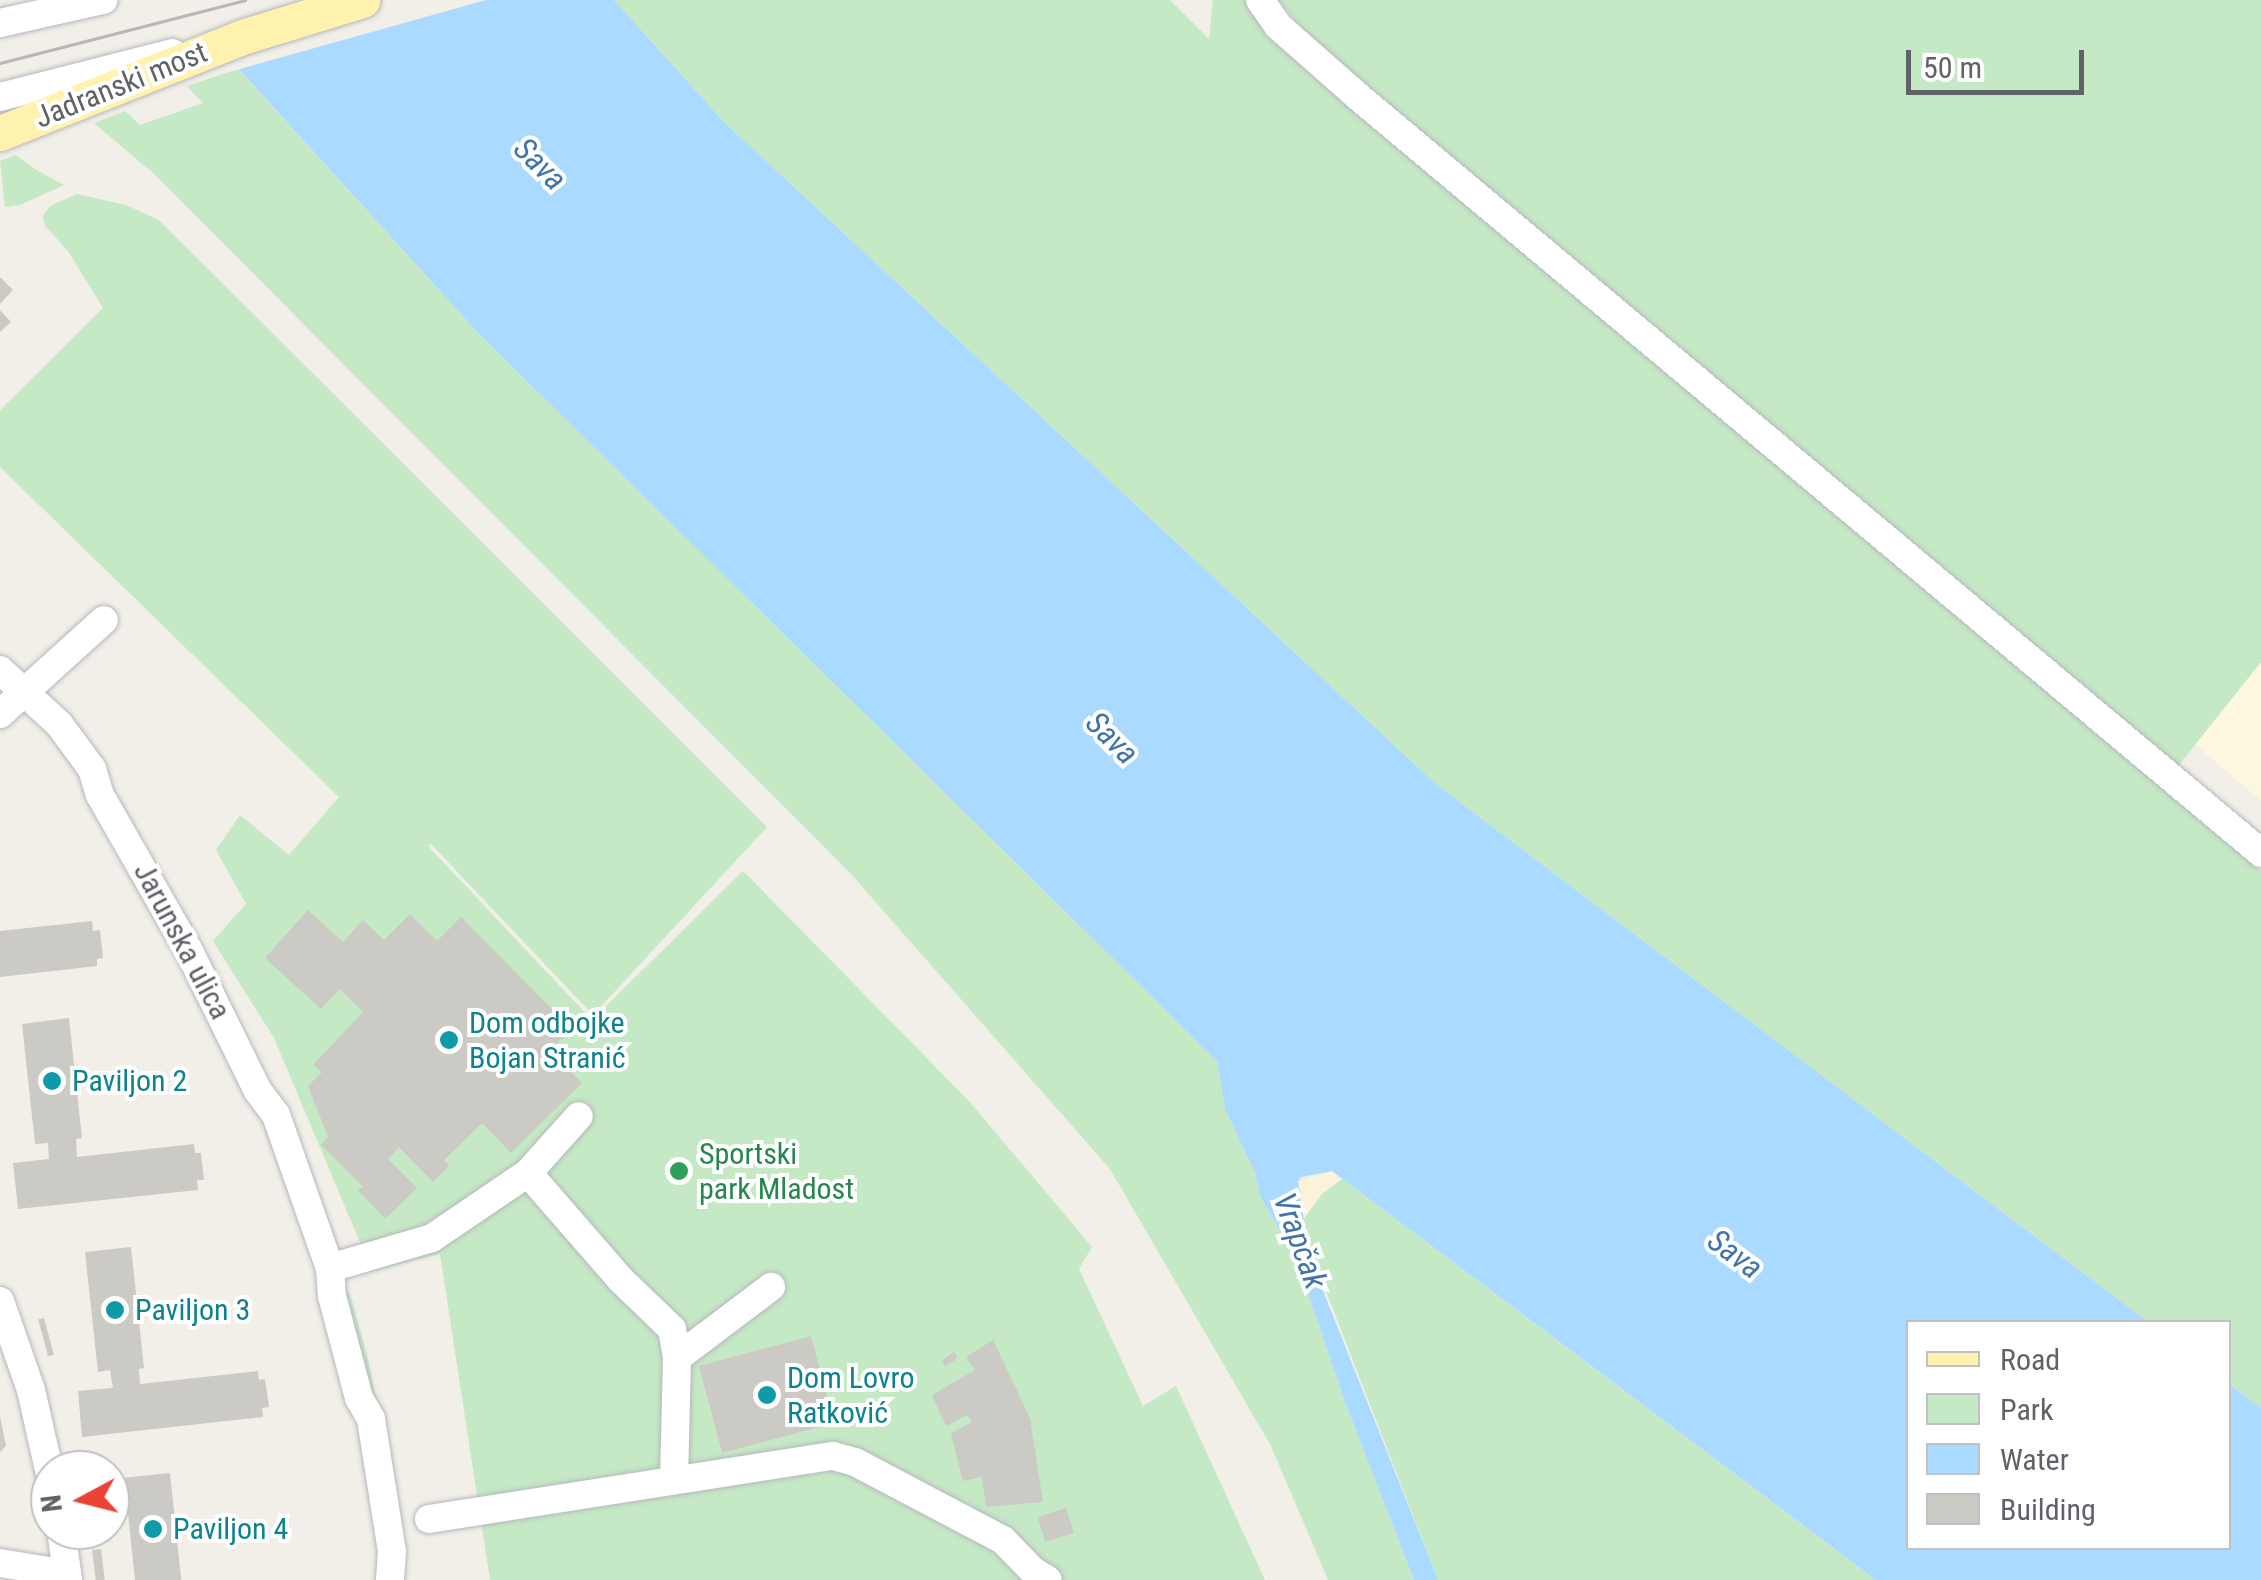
<!DOCTYPE html>
<meta charset="utf-8">
<style>
body{margin:0}
#map{position:relative;width:2261px;height:1580px;overflow:hidden;background:#f1efe8;font-family:"Roboto Condensed",sans-serif}
div>[style]{position:absolute}
.commercial>*{inset:0;background:#fef7e0}
.green>*{inset:0;background:#c5e8c5}
.sand>*{inset:0;background:#fbf3d9}
.water>*{inset:0;background:#aadaff}
.pier>*{inset:0;background:#f1efe8}
.building>*{inset:0;background:#cccac5;transform-origin:0 0}
.roads{filter:drop-shadow(0 0 2px #b5b8bc) drop-shadow(0 0 2px #b5b8bc)}
.minor>*{height:28px;margin:-14px;padding:0 14px;transform-origin:14px;border-radius:14px;background:#fff}
.major>*{height:35px;margin:-17.5px;padding:0 17.5px;transform-origin:17.5px;border-radius:17.5px;background:#fff2af}
.tram>*{height:2.5px;margin:-1.25px;padding:0 1.25px;transform-origin:1.25px;border-radius:1.25px;background:#b6b7b8}
.dots>*{width:28px;height:28px;translate:-50% -50%;box-sizing:border-box;border:5px solid #fff;border-radius:50%}
span{translate:-50% -50%;white-space:nowrap;text-align:center;line-height:1.15;-webkit-text-stroke:8px #fff;paint-order:stroke}
.street-label{font-size:30px;color:#5f6368}
.culture-label{font-size:30px;color:#0d838f}
.left{translate:0 -50%;text-align:left}
.leisure-label{font-size:30px;color:#27864d}
.water-label{font-size:32px;color:#4174aa;font-style:italic}
.legend{position:absolute;left:1906px;top:1320px;width:325px;height:230px;box-sizing:border-box;background:#fff;border:2px solid #bfc1c3;margin:0;padding:12px 18px;list-style:none;font-size:30px;color:#5f6368}
.legend li{display:flex;align-items:center;gap:20px;height:50px}
.legend b{width:50px;border:2px solid #bfc1c3}
.north{position:absolute;left:30px;top:1450px;width:100px;height:100px;box-sizing:border-box;background:#fff;border:2px solid #bfc1c3;border-radius:50%;rotate:263deg;font-size:28px;font-weight:700;line-height:40px;text-align:center;color:#5f6368}
.north::after{content:'';display:block;margin:auto;width:35px;height:45px;background:#ea4335;clip-path:polygon(50% 0,100% 100%,50% 72%,0 100%)}
.scale{position:absolute;left:1906px;top:50px;width:178px;height:45px;box-sizing:border-box;border:5px solid #5f6368;border-top:0;padding-left:12px;font-size:30px;line-height:35px;white-space:nowrap;color:#5f6368;-webkit-text-stroke:8px #fff;paint-order:stroke}
</style>
<div id="map">
<div class="commercial">
<div style="clip-path:polygon(2261px 662px,2261px 801px,2195px 744px)"></div>
</div>
<div class="green">
<div style="clip-path:polygon(614px 0,1170px 0,1209px 39px,1213px 0,1252px 0,1296px 56px,2261px 871px,2261px 1408px,2229px 1384px,2228px 1322px,2148px 1322px,1437px 785px,724px 122px)"></div>
<div style="clip-path:polygon(1278px 0,2261px 0,2261px 662px,2175px 770px,1917px 546px,1666px 343px,1311px 39px)"></div>
<div style="clip-path:polygon(238px 69px,480px 335px,1217px 1061px,1225px 1109px,1255px 1173px,1260px 1196px,1297px 1261px,1345px 1402px,1414px 1580px,1328px 1580px,1271px 1446px,1110px 1169px,851px 874px,154px 174px,94px 123px,125px 111px,140px 125px,203px 103px,187px 86px)"></div>
<div style="clip-path:polygon(16px 155px,38px 171px,64px 185px,20px 205px,5px 207px,0 161px)"></div>
<div style="clip-path:polygon(77px 194px,126px 205px,159px 220px,767px 827px,593px 1015px,431px 844px,428px 846px,592px 1020px,743px 871px,969px 1101px,1092px 1247px,1079px 1269px,1143px 1406px,1176px 1386px,1265px 1580px,490px 1580px,440px 1254px,372px 1271px,274px 1038px,213px 941px,246px 904px,216px 850px,240px 815px,289px 855px,339px 797px,0 467px,0 410px,103px 308px,68px 251px,45px 226px,43px 216px,50px 206px)"></div>
<div style="clip-path:polygon(1332px 1171px,1845px 1557px,1876px 1580px,1438px 1580px,1305px 1237px,1298px 1181px)"></div>
<div style="clip-path:polygon(342px 1287px,350px 1294px,367px 1355px,392px 1469px)"></div>
</div>
<div class="sand">
<div style="clip-path:polygon(1332px 1171px,1342px 1179px,1322px 1194px,1303px 1220px,1298px 1181px)"></div>
</div>
<div class="water">
<div style="clip-path:polygon(176px 0,614px 0,724px 122px,1437px 785px,2148px 1322px,1908px 1322px,1908px 1548px,2228px 1548px,2229px 1384px,2261px 1408px,2261px 1580px,1876px 1580px,1332px 1171px,1302px 1177px,1298px 1181px,1310px 1258px,1438px 1580px,1414px 1580px,1345px 1402px,1297px 1261px,1260px 1196px,1255px 1173px,1225px 1109px,1217px 1061px,480px 335px)"></div>
</div>
<div class="pier">
<div style="clip-path:polygon(171px 0,486px 0,233px 71px)"></div>
</div>
<div class="building">
<div style="clip-path:polygon(0 277px,13px 290px,0 304px)"></div>
<div style="clip-path:polygon(0 310px,11px 322px,0 332px)"></div>
<div style="clip-path:polygon(308px 910px,343px 942px,363px 920px,384px 940px,410px 914px,437px 941px,461px 917px,572px 1029px,550px 1051px,582px 1083px,511px 1153px,482px 1123px,444px 1160px,449px 1166px,433px 1182px,399px 1147px,388px 1159px,417px 1188px,385px 1219px,358px 1190px,363px 1187px,321px 1145px,328px 1137px,308px 1086px,322px 1072px,313px 1065px,363px 1012px,340px 989px,321px 1009px,265px 958px)"></div>
<div style="clip-path:polygon(92px 921px,93px 931px,100px 930px,103px 958px,97px 959px,97px 966px,0 977px,0 931px)"></div>
<div style="clip-path:polygon(69px 1018px,82px 1138px,76px 1139px,77px 1157px,194px 1144px,195px 1153px,201px 1153px,204px 1180px,197px 1180px,198px 1190px,18px 1209px,13px 1163px,49px 1159px,48px 1143px,35px 1144px,22px 1024px)"></div>
<div style="clip-path:polygon(131px 1247px,144px 1368px,139px 1369px,140px 1384px,258px 1371px,259px 1380px,265px 1379px,269px 1407px,262px 1408px,263px 1417px,82px 1437px,78px 1391px,113px 1388px,110px 1370px,98px 1372px,85px 1252px)"></div>
<div style="left:44px;top:1318px;width:38px;height:6px;rotate:75deg"></div>
<div style="left:811px;top:1336px;width:90px;height:116px;rotate:75deg"></div>
<div style="clip-path:polygon(993px 1340px,1030px 1418px,1043px 1502px,986px 1507px,982px 1477px,963px 1481px,951px 1433px,972px 1422px,967px 1415px,946px 1426px,932px 1395px,975px 1370px,966px 1357px)"></div>
<div style="left:954px;top:1352px;width:7px;height:15px;rotate:56deg"></div>
<div style="clip-path:polygon(0 1416px,6px 1446px,0 1452px)"></div>
<div style="left:170px;top:1473px;width:108px;height:46px;rotate:84deg"></div>
<div style="left:1066px;top:1508px;width:26px;height:30px;rotate:72deg"></div>
<div style="left:101px;top:1549px;width:31px;height:9px;rotate:83deg"></div>
</div>
<div class="roads">
<div class="minor">
<div style="left:1260px;top:0;width:32px;rotate:55deg"></div>
<div style="left:1278px;top:26px;width:103px;rotate:41.4deg"></div>
<div style="left:1355px;top:94px;width:1182px;rotate:39.95deg"></div>
<div style="left:0;top:23px;width:106px;rotate:-12.6deg"></div>
<div style="left:0;top:97px;width:178px;rotate:-14.3deg"></div>
<div style="left:0;top:670px;width:80px;rotate:42.5deg"></div>
<div style="left:59px;top:724px;width:56px;rotate:53.7deg"></div>
<div style="left:92px;top:769px;width:27px;rotate:73deg"></div>
<div style="left:100px;top:795px;width:177px;rotate:60.3deg"></div>
<div style="left:188px;top:949px;width:158px;rotate:63.8deg"></div>
<div style="left:258px;top:1091px;width:30px;rotate:53deg"></div>
<div style="left:276px;top:1115px;width:162px;rotate:70.6deg"></div>
<div style="left:330px;top:1268px;width:28px;rotate:86deg"></div>
<div style="left:332px;top:1296px;width:106px;rotate:75.2deg"></div>
<div style="left:359px;top:1398px;width:24px;rotate:60deg"></div>
<div style="left:371px;top:1419px;width:134px;rotate:81deg"></div>
<div style="left:392px;top:1551px;width:29px;rotate:94deg"></div>
<div style="left:0;top:714px;width:140px;rotate:-42.1deg"></div>
<div style="left:528px;top:1173px;width:140px;rotate:49deg"></div>
<div style="left:620px;top:1279px;width:72px;rotate:43.9deg"></div>
<div style="left:672px;top:1329px;width:29px;rotate:80deg"></div>
<div style="left:677px;top:1358px;width:120px;rotate:91.4deg"></div>
<div style="left:330px;top:1268px;width:106px;rotate:-16.4deg"></div>
<div style="left:432px;top:1238px;width:116px;rotate:-34.1deg"></div>
<div style="left:528px;top:1173px;width:76px;rotate:-48.2deg"></div>
<div style="left:0;top:1301px;width:94px;rotate:70.8deg"></div>
<div style="left:31px;top:1390px;width:86px;rotate:77.3deg"></div>
<div style="left:677px;top:1358px;width:118px;rotate:-37.1deg"></div>
<div style="left:429px;top:1519px;width:409px;rotate:-8.9deg"></div>
<div style="left:833px;top:1456px;width:23px;rotate:15deg"></div>
<div style="left:855px;top:1462px;width:167px;rotate:27.8deg"></div>
<div style="left:1003px;top:1540px;width:43px;rotate:45.9deg"></div>
<div style="left:1033px;top:1571px;width:17px;rotate:31deg"></div>
<div style="left:61px;top:1530px;width:50px;rotate:82deg"></div>
<div style="left:0;top:1563px;width:68px;rotate:9.3deg"></div>
</div>
<div class="major">
<div style="left:0;top:133px;width:260px;rotate:-21.6deg"></div>
<div style="left:242px;top:37px;width:126px;rotate:-17.1deg"></div>
</div>
</div>
<div class="tram">
<div style="left:0;top:63px;width:253px;rotate:-14.4deg"></div>
</div>
<div class="dots">
<div style="left:449px;top:1040px;background:#0f9aa8"></div>
<div style="left:52px;top:1081px;background:#0f9aa8"></div>
<div style="left:679px;top:1171px;background:#2e9e5b"></div>
<div style="left:115px;top:1310px;background:#0f9aa8"></div>
<div style="left:767px;top:1395px;background:#0f9aa8"></div>
<div style="left:153px;top:1529px;background:#0f9aa8"></div>
</div>
<div class="street-label">
<span style="left:121px;top:85px;rotate:-22deg">Jadranski most</span>
<span style="left:182px;top:941px;rotate:62deg">Jarunska ulica</span>
</div>
<div class="culture-label">
<span class="left" style="left:469px;top:1040px">Dom odbojke<br>Bojan Stranić</span>
<span class="left" style="left:72px;top:1081px">Paviljon 2</span>
<span class="left" style="left:135px;top:1310px">Paviljon 3</span>
<span class="left" style="left:787px;top:1395px">Dom Lovro<br>Ratković</span>
<span class="left" style="left:173px;top:1529px">Paviljon 4</span>
</div>
<div class="leisure-label">
<span class="left" style="left:699px;top:1171px">Sportski<br>park Mladost</span>
</div>
<div class="water-label">
<span style="left:540px;top:164px;rotate:45deg">Sava</span>
<span style="left:1112px;top:738px;rotate:45deg">Sava</span>
<span style="left:1300px;top:1241px;rotate:70deg">Vrapčak</span>
<span style="left:1735px;top:1254px;rotate:37deg">Sava</span>
</div>
<ul class="legend">
<li><b style="height:12px;background:#fff2af"></b>Road</li>
<li><b style="height:28px;background:#c5e8c5"></b>Park</li>
<li><b style="height:28px;background:#aadaff"></b>Water</li>
<li><b style="height:28px;background:#cccac5"></b>Building</li>
</ul>
<div class="north">N</div>
<div class="scale">50 m</div>
</div>
